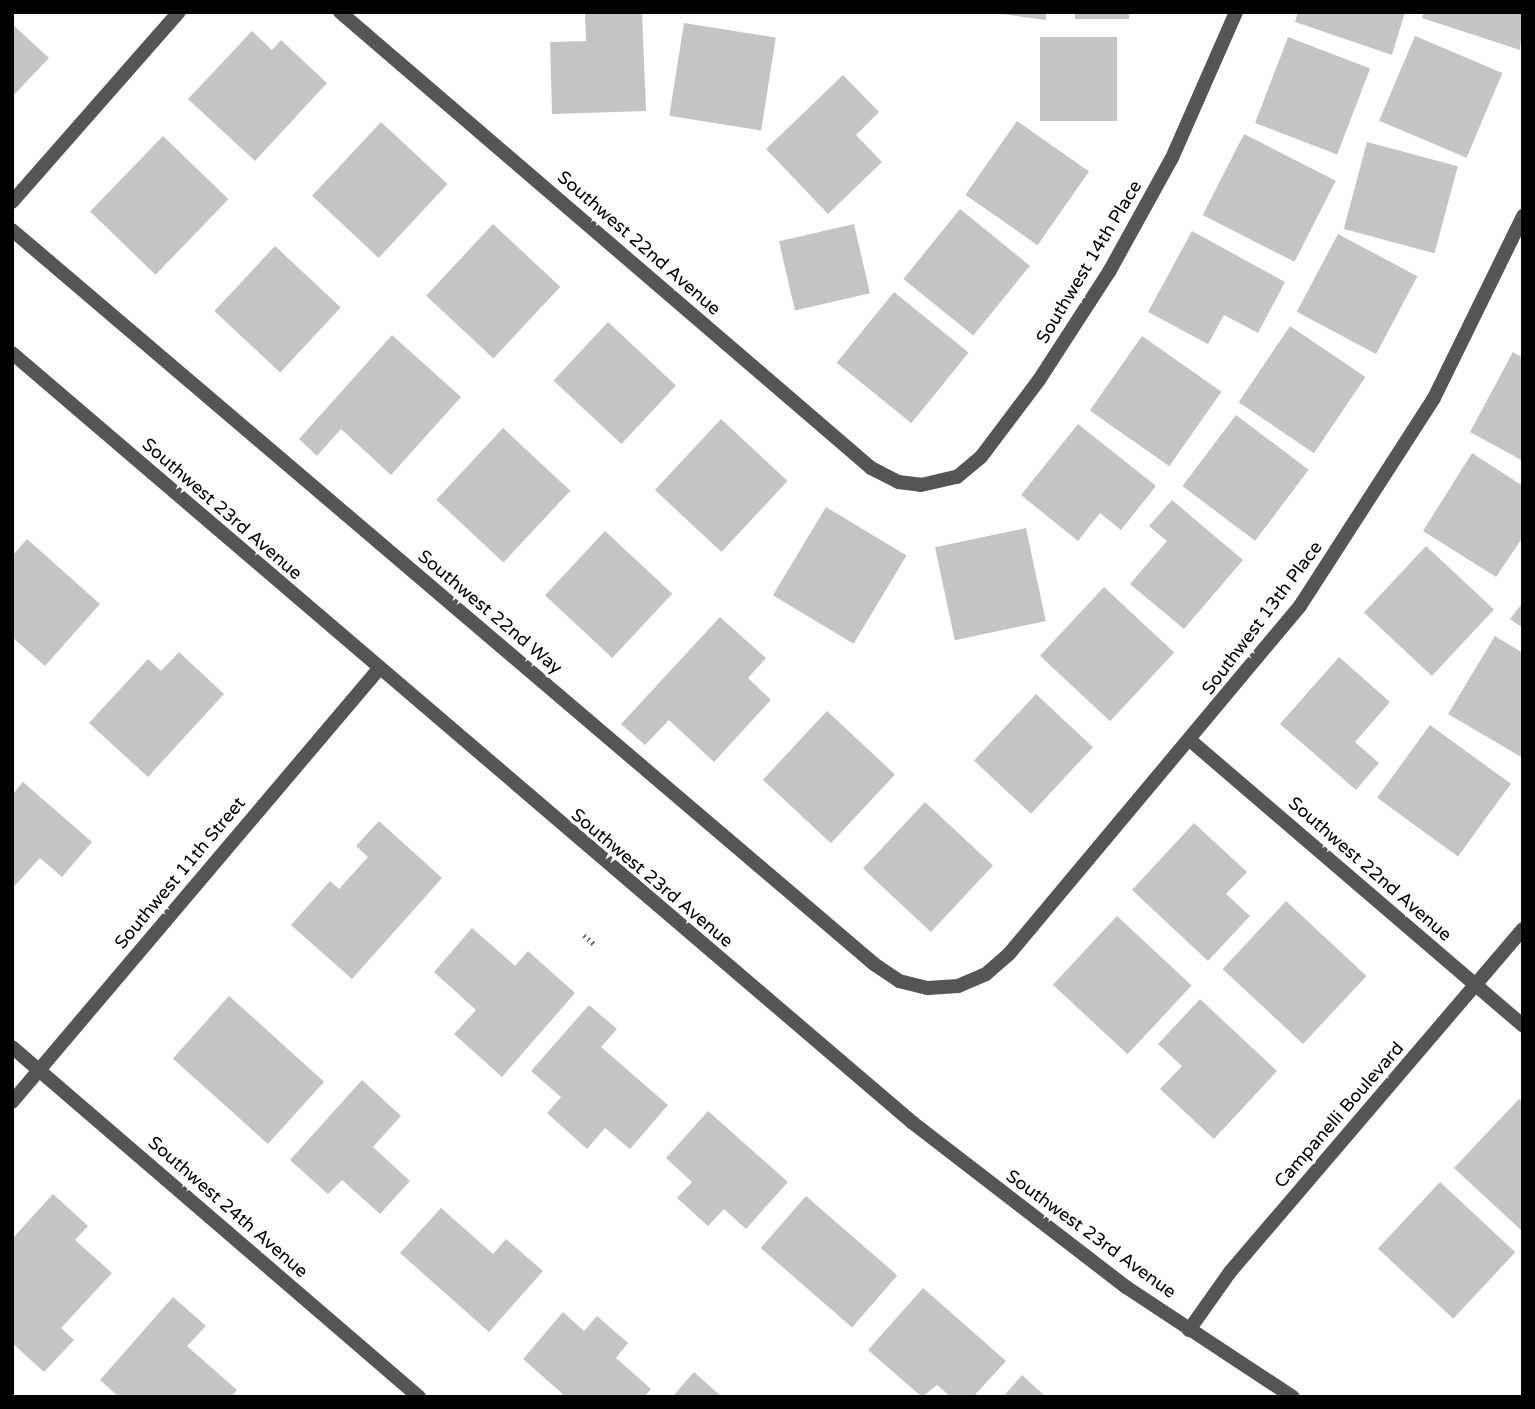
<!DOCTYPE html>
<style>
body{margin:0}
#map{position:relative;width:1535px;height:1409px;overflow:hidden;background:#fff;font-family:"Varela Round",sans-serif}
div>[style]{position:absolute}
.building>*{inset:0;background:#c4c4c4;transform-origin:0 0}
.path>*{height:4.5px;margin-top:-2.25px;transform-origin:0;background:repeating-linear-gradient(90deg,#777 0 2px,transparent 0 5.5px)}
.minor>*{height:14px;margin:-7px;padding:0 7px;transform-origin:7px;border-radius:7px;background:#555}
.tertiary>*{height:14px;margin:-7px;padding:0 7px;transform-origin:7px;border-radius:7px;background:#555}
span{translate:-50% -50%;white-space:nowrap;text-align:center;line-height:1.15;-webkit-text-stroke:7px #fff;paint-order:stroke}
.street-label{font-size:18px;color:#000}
.frame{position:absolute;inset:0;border:14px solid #000;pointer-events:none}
</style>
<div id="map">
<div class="building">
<div style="clip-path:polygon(585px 12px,642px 12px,646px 111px,552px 114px,550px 42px,586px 41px)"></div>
<div style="clip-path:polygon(987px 12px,1046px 12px,1046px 20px)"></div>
<div style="left:1075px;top:12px;width:54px;height:7px"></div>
<div style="clip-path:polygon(1298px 12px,1405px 12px,1392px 55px,1295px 22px)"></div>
<div style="clip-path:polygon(1424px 12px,1523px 12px,1520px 50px,1422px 18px)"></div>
<div style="left:684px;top:23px;width:93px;height:94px;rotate:9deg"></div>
<div style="clip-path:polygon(12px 24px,49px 58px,12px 97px)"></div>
<div style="clip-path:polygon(252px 31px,272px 50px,281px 40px,327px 83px,255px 161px,188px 99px)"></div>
<div style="left:1415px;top:36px;width:95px;height:92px;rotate:23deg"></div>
<div style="left:1040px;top:37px;width:77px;height:84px"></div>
<div style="left:1288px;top:37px;width:88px;height:92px;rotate:21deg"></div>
<div style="clip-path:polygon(843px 75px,879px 112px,856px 135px,882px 162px,828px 214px,766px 149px)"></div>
<div style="left:1017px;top:121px;width:88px;height:90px;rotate:35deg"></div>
<div style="left:381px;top:122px;width:91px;height:101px;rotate:43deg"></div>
<div style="left:1244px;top:134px;width:103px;height:91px;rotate:27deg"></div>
<div style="left:163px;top:136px;width:91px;height:105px;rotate:44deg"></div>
<div style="left:1367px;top:142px;width:94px;height:90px;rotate:15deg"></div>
<div style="left:960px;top:209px;width:90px;height:90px;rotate:39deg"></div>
<div style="left:493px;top:224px;width:92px;height:98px;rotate:43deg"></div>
<div style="left:854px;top:224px;width:71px;height:77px;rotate:77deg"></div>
<div style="clip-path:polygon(1192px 231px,1285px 282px,1258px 333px,1224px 315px,1208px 344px,1148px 312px)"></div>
<div style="left:1338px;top:234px;width:90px;height:88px;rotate:28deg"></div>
<div style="left:275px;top:246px;width:90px;height:89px;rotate:43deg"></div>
<div style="left:894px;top:292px;width:96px;height:91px;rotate:39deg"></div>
<div style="left:608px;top:322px;width:93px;height:80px;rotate:43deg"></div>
<div style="left:1290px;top:326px;width:91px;height:92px;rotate:34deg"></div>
<div style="clip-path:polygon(392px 335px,461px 397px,391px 475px,341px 429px,317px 456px,299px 439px)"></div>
<div style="left:1142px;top:336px;width:97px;height:91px;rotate:35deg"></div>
<div style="clip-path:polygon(1513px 352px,1523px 358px,1523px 461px,1470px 432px)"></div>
<div style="left:1236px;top:415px;width:91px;height:89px;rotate:37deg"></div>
<div style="left:721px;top:419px;width:91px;height:97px;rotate:43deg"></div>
<div style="clip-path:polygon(1078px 424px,1156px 486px,1121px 530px,1100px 513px,1078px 541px,1021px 495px)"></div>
<div style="left:503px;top:428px;width:92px;height:98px;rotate:43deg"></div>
<div style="clip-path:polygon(1472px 453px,1523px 486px,1523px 537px,1496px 577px,1423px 531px)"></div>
<div style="clip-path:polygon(1172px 500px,1243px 560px,1184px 629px,1130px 584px,1167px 541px,1149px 526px)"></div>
<div style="left:826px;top:507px;width:94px;height:103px;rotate:31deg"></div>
<div style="left:1026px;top:528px;width:95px;height:93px;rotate:78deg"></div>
<div style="left:605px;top:531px;width:92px;height:88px;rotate:43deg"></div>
<div style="clip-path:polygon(27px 539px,100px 604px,45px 666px,12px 637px,12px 556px)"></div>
<div style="left:1426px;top:546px;width:93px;height:91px;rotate:43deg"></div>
<div style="left:1104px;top:587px;width:96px;height:94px;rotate:43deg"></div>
<div style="clip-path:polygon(1523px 602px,1523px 628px,1510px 619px)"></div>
<div style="clip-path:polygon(720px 617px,766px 658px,748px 678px,771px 700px,714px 762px,669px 720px,645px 745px,621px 724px)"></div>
<div style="clip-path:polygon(1495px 636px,1523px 653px,1523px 758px,1448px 714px)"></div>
<div style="clip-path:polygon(179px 652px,224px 694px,148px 777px,89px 723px,148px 659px,161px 671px)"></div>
<div style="clip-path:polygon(1339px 657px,1390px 702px,1355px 742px,1379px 763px,1356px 790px,1280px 724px)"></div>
<div style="left:1036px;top:694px;width:78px;height:91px;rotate:43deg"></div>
<div style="left:827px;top:711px;width:93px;height:94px;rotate:43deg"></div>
<div style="left:1430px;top:725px;width:100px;height:90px;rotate:36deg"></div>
<div style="clip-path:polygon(23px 782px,92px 842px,62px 877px,40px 858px,12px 889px,12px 795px)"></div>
<div style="left:925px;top:802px;width:93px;height:91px;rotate:43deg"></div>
<div style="clip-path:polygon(379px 821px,442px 878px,352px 979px,291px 925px,330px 881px,339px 889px,368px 857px,356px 846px)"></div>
<div style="clip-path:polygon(1194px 823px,1247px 872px,1226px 894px,1250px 916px,1208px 961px,1132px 890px)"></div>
<div style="left:1286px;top:901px;width:110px;height:93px;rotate:43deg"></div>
<div style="left:1117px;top:916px;width:102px;height:94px;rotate:43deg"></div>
<div style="clip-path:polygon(472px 928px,515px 966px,528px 951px,575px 993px,502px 1077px,454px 1034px,476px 1010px,434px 972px)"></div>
<div style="left:229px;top:996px;width:128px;height:84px;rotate:42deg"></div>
<div style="clip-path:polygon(1200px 999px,1277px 1071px,1214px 1139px,1160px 1089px,1182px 1066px,1158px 1044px)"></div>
<div style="clip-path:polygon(589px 1005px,617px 1029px,601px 1047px,668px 1105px,630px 1149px,605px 1128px,587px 1149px,547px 1113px,561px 1097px,531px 1071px)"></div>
<div style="clip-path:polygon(362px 1080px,401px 1116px,373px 1147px,410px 1181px,380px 1214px,342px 1180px,328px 1194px,290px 1160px)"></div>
<div style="clip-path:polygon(1519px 1099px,1523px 1102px,1523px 1232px,1454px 1168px)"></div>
<div style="clip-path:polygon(708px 1111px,788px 1182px,746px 1229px,724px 1209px,708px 1226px,677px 1198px,692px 1182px,666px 1158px)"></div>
<div style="left:1440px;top:1182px;width:103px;height:91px;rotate:43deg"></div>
<div style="clip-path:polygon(53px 1194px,88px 1226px,75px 1240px,112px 1273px,61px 1328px,74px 1340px,44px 1372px,12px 1343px,12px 1239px)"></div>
<div style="left:806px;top:1196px;width:121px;height:69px;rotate:41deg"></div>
<div style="clip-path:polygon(441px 1208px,493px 1254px,506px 1239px,543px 1271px,489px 1332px,400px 1253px)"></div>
<div style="clip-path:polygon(923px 1288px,1006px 1361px,973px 1397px,951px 1397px,937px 1385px,922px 1397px,868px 1350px)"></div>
<div style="clip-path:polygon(173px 1297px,206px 1326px,187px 1346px,237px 1390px,231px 1397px,119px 1397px,100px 1380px)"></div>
<div style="clip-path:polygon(563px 1312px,584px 1331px,597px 1316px,628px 1343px,616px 1358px,651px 1389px,644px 1397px,566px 1397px,523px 1359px)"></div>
<div style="clip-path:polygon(694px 1372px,722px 1397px,672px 1397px)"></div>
<div style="clip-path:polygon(1022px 1375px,1046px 1397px,1003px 1397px)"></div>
</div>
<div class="path">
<div style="left:584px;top:935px;width:15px;rotate:42deg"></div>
</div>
<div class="minor">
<div style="left:340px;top:12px;width:700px;rotate:40.65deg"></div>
<div style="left:871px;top:468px;width:30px;rotate:27deg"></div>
<div style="left:898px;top:482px;width:23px;rotate:7deg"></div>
<div style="left:921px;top:485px;width:37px;rotate:-13deg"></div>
<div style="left:957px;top:477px;width:31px;rotate:-40deg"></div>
<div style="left:981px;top:457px;width:96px;rotate:-53deg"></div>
<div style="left:1039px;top:380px;width:129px;rotate:-57.1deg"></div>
<div style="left:1109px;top:272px;width:130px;rotate:-61.1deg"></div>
<div style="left:1172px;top:158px;width:159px;rotate:-66.3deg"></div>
<div style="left:12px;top:202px;width:253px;rotate:-48.7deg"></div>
<div style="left:12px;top:230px;width:1132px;rotate:40.41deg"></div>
<div style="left:874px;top:964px;width:30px;rotate:34deg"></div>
<div style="left:899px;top:981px;width:30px;rotate:14deg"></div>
<div style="left:928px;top:988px;width:30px;rotate:-4deg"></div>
<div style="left:958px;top:986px;width:30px;rotate:-23deg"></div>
<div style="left:986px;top:974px;width:30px;rotate:-41deg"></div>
<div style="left:1009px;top:954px;width:454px;rotate:-50.1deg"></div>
<div style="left:1300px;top:606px;width:247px;rotate:-57.2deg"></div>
<div style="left:1434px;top:398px;width:203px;rotate:-63.9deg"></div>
<div style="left:1191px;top:741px;width:438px;rotate:40.6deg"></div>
<div style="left:12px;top:1047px;width:537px;rotate:40.69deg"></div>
<div style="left:12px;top:1102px;width:566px;rotate:-49.73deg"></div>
<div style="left:1189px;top:1330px;width:71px;rotate:-54.7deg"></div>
<div style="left:1230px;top:1272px;width:451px;rotate:-49.5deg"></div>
</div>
<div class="tertiary">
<div style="left:12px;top:353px;width:1185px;rotate:40.52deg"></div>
<div style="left:913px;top:1123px;width:269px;rotate:37.6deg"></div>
<div style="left:1126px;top:1287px;width:200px;rotate:33.4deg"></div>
</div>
<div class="street-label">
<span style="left:639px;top:243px;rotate:41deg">Southwest 22nd Avenue</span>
<span style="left:1089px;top:262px;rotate:-59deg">Southwest 14th Place</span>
<span style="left:222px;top:509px;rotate:41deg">Southwest 23rd Avenue</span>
<span style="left:490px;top:612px;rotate:40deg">Southwest 22nd Way</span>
<span style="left:1262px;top:618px;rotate:-53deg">Southwest 13th Place</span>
<span style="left:1370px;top:869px;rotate:41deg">Southwest 22nd Avenue</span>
<span style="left:180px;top:873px;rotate:-50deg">Southwest 11th Street</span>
<span style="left:652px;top:878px;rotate:40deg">Southwest 23rd Avenue</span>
<span style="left:1339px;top:1115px;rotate:-49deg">Campanelli Boulevard</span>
<span style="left:228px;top:1207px;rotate:41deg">Southwest 24th Avenue</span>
<span style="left:1091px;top:1234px;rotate:36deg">Southwest 23rd Avenue</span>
</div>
<div class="frame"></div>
</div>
